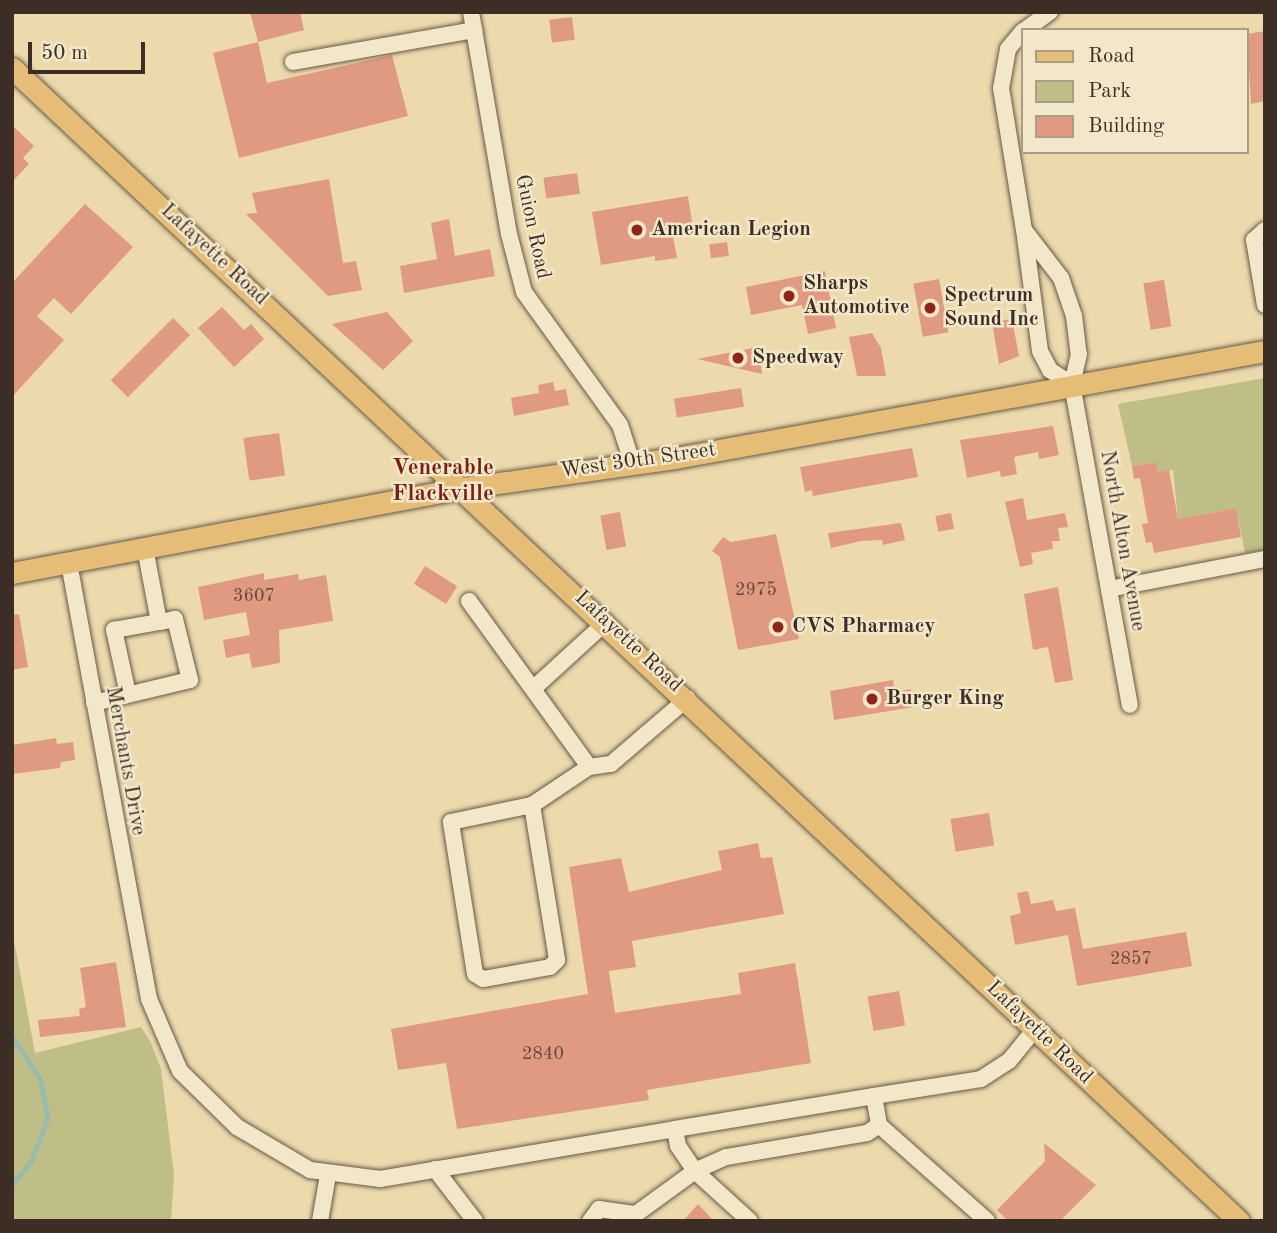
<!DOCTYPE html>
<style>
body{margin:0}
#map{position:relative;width:1277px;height:1233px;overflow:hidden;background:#ecdaad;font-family:"Old Standard TT",serif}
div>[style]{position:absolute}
.green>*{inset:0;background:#bebe86}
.stream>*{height:4.5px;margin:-2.25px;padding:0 2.25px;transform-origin:2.25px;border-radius:2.25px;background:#99bbab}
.building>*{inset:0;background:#e09a82;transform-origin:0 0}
.roads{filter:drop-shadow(0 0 2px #685947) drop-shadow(0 0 2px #685947)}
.minor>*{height:16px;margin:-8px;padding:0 8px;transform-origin:8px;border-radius:8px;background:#f3e7ca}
.major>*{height:21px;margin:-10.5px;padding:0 10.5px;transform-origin:10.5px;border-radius:10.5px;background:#e6bd76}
.dots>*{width:19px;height:19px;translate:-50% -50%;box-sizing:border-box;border:4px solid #f3e7ca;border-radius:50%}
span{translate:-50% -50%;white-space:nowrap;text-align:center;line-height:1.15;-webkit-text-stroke:5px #f3e7ca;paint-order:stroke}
.number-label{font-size:18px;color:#65493c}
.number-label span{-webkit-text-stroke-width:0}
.street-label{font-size:21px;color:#3c2e25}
.poi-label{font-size:21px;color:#3c2e25;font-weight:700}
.left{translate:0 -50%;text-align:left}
.neighbourhood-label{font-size:23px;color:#7a1f14;font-weight:700}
.frame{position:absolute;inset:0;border:14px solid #3c2e25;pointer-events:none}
.legend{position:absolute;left:1021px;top:28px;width:228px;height:126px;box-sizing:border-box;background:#f3e7ca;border:2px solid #aa9d88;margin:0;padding:9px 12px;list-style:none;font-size:21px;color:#3c2e25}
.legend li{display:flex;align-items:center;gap:14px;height:35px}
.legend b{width:35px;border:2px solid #aa9d88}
.scale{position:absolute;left:28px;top:42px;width:117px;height:32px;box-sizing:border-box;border:4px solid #3c2e25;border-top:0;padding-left:9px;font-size:21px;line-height:24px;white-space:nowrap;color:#3c2e25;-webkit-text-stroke:5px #f3e7ca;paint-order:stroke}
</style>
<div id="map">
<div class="green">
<div style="clip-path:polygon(1265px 378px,1265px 550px,1245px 553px,1236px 508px,1178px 519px,1173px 470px,1158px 472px,1156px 462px,1132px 466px,1118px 404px)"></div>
<div style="clip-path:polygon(12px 930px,35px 1053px,141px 1027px,151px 1043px,161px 1069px,174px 1175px,171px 1221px,12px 1221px)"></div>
</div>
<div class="stream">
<div style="left:12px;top:1036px;width:53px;rotate:56.6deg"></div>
<div style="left:41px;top:1080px;width:39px;rotate:80deg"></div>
<div style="left:48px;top:1118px;width:46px;rotate:110.4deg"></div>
<div style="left:32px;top:1161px;width:32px;rotate:129deg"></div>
</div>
<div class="building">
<div style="clip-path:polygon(250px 12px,300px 12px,304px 30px,258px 42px)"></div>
<div style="left:572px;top:17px;width:23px;height:23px;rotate:83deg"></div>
<div style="clip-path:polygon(1265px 31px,1265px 101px,1251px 104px,1247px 34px)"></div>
<div style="clip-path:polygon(258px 42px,267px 83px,392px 55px,408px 116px,239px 158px,213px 53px)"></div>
<div style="clip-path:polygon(12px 125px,34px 146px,23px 158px,29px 164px,12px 182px)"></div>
<div style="left:577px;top:173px;width:21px;height:34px;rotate:82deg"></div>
<div style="clip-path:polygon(329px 179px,343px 263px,356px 261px,362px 290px,328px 296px,246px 214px,257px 213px,252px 193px)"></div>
<div style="clip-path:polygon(688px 196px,692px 222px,678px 225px,679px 235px,673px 236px,677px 258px,655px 261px,655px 256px,601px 265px,592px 212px)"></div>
<div style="clip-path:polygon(85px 204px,133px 247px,71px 314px,54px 298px,37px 316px,64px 340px,12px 397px,12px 283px)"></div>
<div style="clip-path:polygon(449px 219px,455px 256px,490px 249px,495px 276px,404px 293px,400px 266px,437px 259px,431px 223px)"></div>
<div style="left:727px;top:242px;width:14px;height:18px;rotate:82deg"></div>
<div style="clip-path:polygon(825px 271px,836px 328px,808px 334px,802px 305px,751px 315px,746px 287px)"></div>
<div style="left:939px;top:279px;width:54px;height:26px;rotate:80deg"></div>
<div style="left:1164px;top:280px;width:47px;height:21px;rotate:81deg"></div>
<div style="clip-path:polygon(222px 307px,244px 330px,251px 324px,264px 339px,234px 367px,198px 328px)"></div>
<div style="clip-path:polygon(387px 312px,413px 341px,383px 370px,332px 324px)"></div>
<div style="left:173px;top:318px;width:24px;height:88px;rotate:45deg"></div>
<div style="clip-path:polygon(1012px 319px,1019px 356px,999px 364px,992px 322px)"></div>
<div style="clip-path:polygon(872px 333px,881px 348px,886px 376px,857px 376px,849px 337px)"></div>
<div style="clip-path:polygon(758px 347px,762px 374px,697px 359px)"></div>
<div style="clip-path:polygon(553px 382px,555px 391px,566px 389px,569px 405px,514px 416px,511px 398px,539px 393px,538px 385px)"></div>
<div style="left:741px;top:388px;width:19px;height:68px;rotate:81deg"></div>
<div style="clip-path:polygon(1053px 426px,1059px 455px,1039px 459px,1038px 452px,1014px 457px,1017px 474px,1001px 477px,1000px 471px,967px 478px,960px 440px)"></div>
<div style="left:279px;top:433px;width:43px;height:36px;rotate:82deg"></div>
<div style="clip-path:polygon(912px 448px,918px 477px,813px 496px,812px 490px,805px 492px,800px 467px)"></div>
<div style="clip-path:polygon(1156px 462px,1158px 472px,1169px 470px,1178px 519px,1236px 508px,1241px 537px,1154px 553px,1152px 542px,1146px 543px,1142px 524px,1148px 523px,1140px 478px,1134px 479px,1132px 466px)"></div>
<div style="clip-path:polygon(1023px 498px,1027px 520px,1065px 513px,1068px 527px,1058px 528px,1060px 541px,1052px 541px,1053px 549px,1031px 553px,1033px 564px,1020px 567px,1005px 502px)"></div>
<div style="left:620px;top:512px;width:35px;height:20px;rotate:80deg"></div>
<div style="left:951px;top:513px;width:16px;height:16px;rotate:79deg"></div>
<div style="clip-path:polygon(901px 523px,905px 540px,883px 545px,882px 540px,861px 541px,831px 548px,828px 533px)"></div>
<div style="clip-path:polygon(776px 534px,799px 639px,738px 650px,720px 557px,712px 551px,723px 537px,731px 542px)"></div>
<div style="left:425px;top:566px;width:38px;height:21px;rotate:32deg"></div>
<div style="clip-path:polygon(264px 573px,264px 580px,298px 574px,299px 580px,326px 575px,333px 621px,279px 630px,280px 663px,252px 668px,249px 653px,226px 658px,223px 640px,250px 635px,246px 612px,204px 620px,198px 587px)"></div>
<div style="clip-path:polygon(1058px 587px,1073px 680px,1055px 683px,1048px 647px,1033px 650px,1024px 594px)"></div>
<div style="clip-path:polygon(19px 614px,28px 667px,12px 670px,12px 615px)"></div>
<div style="clip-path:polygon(893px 680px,895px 692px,911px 689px,914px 707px,834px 720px,830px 691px)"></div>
<div style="clip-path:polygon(56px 738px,57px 744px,73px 742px,75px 760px,61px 762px,60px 768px,12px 774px,12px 745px)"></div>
<div style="left:989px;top:813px;width:33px;height:39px;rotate:81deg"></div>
<div style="clip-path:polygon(758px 843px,761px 858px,772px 857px,784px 914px,632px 941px,636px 967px,609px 971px,615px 1013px,741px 994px,738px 973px,795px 963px,811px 1063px,647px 1090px,649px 1100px,457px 1129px,446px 1063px,398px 1070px,391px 1029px,588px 994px,569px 867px,621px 858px,629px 892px,722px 870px,718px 851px)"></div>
<div style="clip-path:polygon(1028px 891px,1031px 904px,1053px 900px,1056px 911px,1075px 908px,1083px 949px,1186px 932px,1192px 966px,1077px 986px,1068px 935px,1015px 945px,1010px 916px,1021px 913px,1017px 893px)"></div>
<div style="clip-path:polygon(116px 962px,126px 1027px,40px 1037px,38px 1020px,80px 1016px,79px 1009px,86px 1007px,80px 968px)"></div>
<div style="left:899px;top:991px;width:35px;height:32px;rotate:80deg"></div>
<div style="clip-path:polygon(1044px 1143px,1096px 1185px,1060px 1221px,1008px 1221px,997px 1210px,1045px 1161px)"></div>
<div style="clip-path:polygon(698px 1204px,714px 1221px,683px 1221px)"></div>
</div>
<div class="roads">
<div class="minor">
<div style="left:471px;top:12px;width:225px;rotate:80.3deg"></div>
<div style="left:509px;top:234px;width:60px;rotate:75.5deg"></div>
<div style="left:524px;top:292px;width:164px;rotate:54.2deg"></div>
<div style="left:620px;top:425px;width:38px;rotate:72deg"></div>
<div style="left:1025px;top:30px;width:31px;rotate:-36deg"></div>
<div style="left:1023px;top:31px;width:23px;rotate:130deg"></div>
<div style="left:1008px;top:49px;width:40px;rotate:100deg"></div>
<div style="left:1001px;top:88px;width:144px;rotate:80.8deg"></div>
<div style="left:293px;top:62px;width:184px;rotate:-10deg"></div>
<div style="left:1265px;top:230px;width:15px;rotate:138deg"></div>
<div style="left:1254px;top:240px;width:66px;rotate:80.4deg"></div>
<div style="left:1072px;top:384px;width:26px;rotate:-148deg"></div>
<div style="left:1050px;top:370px;width:21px;rotate:-118deg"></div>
<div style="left:1040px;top:351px;width:122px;rotate:-97.5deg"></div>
<div style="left:1024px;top:230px;width:61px;rotate:52.4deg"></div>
<div style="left:1061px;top:278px;width:40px;rotate:71.1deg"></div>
<div style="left:1074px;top:316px;width:38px;rotate:83deg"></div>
<div style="left:1079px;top:354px;width:31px;rotate:103deg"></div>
<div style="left:1072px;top:384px;width:326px;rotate:79.8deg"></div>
<div style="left:69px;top:563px;width:443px;rotate:79.6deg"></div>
<div style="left:149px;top:999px;width:78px;rotate:66.7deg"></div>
<div style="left:180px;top:1071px;width:80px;rotate:44.5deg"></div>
<div style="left:237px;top:1127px;width:85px;rotate:30.5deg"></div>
<div style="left:310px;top:1170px;width:71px;rotate:7.3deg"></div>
<div style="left:380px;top:1179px;width:299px;rotate:-9.6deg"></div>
<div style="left:1109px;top:589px;width:159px;rotate:-10.9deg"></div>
<div style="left:469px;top:601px;width:205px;rotate:54.1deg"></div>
<div style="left:589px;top:767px;width:22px;rotate:-8deg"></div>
<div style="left:611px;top:764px;width:101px;rotate:-40.6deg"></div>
<div style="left:534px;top:688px;width:98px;rotate:-42.5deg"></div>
<div style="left:128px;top:694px;width:66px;rotate:-102.3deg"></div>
<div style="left:114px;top:630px;width:46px;rotate:-10.1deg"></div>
<div style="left:159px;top:622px;width:75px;rotate:-100.7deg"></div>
<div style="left:94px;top:703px;width:99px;rotate:-13.5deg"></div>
<div style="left:190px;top:680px;width:63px;rotate:-103.8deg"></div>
<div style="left:175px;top:619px;width:16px;rotate:169deg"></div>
<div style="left:532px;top:805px;width:157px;rotate:80.8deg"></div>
<div style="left:557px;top:960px;width:10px;rotate:135deg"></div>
<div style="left:550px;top:967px;width:68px;rotate:169.8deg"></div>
<div style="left:483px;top:979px;width:9px;rotate:-148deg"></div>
<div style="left:475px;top:974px;width:154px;rotate:-99deg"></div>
<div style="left:451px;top:822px;width:83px;rotate:-11.9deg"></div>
<div style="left:532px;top:805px;width:69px;rotate:-33.7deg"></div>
<div style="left:874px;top:1096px;width:29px;rotate:80deg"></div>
<div style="left:879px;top:1125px;width:14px;rotate:146deg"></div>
<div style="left:867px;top:1133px;width:143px;rotate:170.3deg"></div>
<div style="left:726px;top:1157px;width:34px;rotate:156deg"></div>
<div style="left:695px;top:1171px;width:30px;rotate:-124deg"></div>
<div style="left:678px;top:1146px;width:17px;rotate:-100deg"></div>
<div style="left:675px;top:1129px;width:202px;rotate:-9.4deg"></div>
<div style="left:874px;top:1096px;width:108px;rotate:-9deg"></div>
<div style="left:981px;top:1079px;width:33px;rotate:-33deg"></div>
<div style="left:1009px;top:1061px;width:40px;rotate:-51deg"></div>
<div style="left:879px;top:1125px;width:144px;rotate:41.6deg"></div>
<div style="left:435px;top:1169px;width:66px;rotate:52.4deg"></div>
<div style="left:320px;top:1221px;width:47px;rotate:-80.1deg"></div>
<div style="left:590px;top:1221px;width:15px;rotate:-53deg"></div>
<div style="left:599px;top:1209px;width:37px;rotate:8deg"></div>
<div style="left:636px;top:1214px;width:73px;rotate:-36.1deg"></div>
<div style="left:695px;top:1171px;width:74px;rotate:42.3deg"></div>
</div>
<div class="major">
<div style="left:12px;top:68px;width:1684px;rotate:43.22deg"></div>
<div style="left:12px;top:573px;width:460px;rotate:-10.7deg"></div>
<div style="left:464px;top:488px;width:213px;rotate:-8.1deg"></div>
<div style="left:675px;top:458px;width:600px;rotate:-10.28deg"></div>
</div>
</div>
<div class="dots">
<div style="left:637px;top:230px;background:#8f2418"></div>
<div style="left:789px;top:296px;background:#8f2418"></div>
<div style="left:930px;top:308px;background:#8f2418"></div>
<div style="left:738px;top:358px;background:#8f2418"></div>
<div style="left:778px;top:627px;background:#8f2418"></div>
<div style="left:872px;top:699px;background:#8f2418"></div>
</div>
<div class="number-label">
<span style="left:756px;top:590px">2975</span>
<span style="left:254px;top:596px">3607</span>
<span style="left:1131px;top:959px">2857</span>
<span style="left:543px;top:1054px">2840</span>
</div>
<div class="street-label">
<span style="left:532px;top:227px;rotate:78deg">Guion Road</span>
<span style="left:214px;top:255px;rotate:43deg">Lafayette Road</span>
<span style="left:638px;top:461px;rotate:-8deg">West 30th Street</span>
<span style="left:1122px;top:541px;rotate:80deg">North Alton Avenue</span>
<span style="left:628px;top:642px;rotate:43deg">Lafayette Road</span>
<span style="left:125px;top:761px;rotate:80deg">Merchants Drive</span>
<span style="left:1039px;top:1033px;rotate:44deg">Lafayette Road</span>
</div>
<div class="poi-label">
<span class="left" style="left:651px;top:230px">American Legion</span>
<span class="left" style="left:803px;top:296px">Sharps<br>Automotive</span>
<span class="left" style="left:944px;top:308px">Spectrum<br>Sound Inc</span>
<span class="left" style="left:752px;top:358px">Speedway</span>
<span class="left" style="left:792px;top:627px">CVS Pharmacy</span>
<span class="left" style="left:886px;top:699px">Burger King</span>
</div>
<div class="neighbourhood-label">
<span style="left:443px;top:481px">Venerable<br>Flackville</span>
</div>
<div class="frame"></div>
<ul class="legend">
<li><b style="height:9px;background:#e6bd76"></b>Road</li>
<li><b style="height:19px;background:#bebe86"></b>Park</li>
<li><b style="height:19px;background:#e09a82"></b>Building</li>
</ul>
<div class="scale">50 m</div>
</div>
